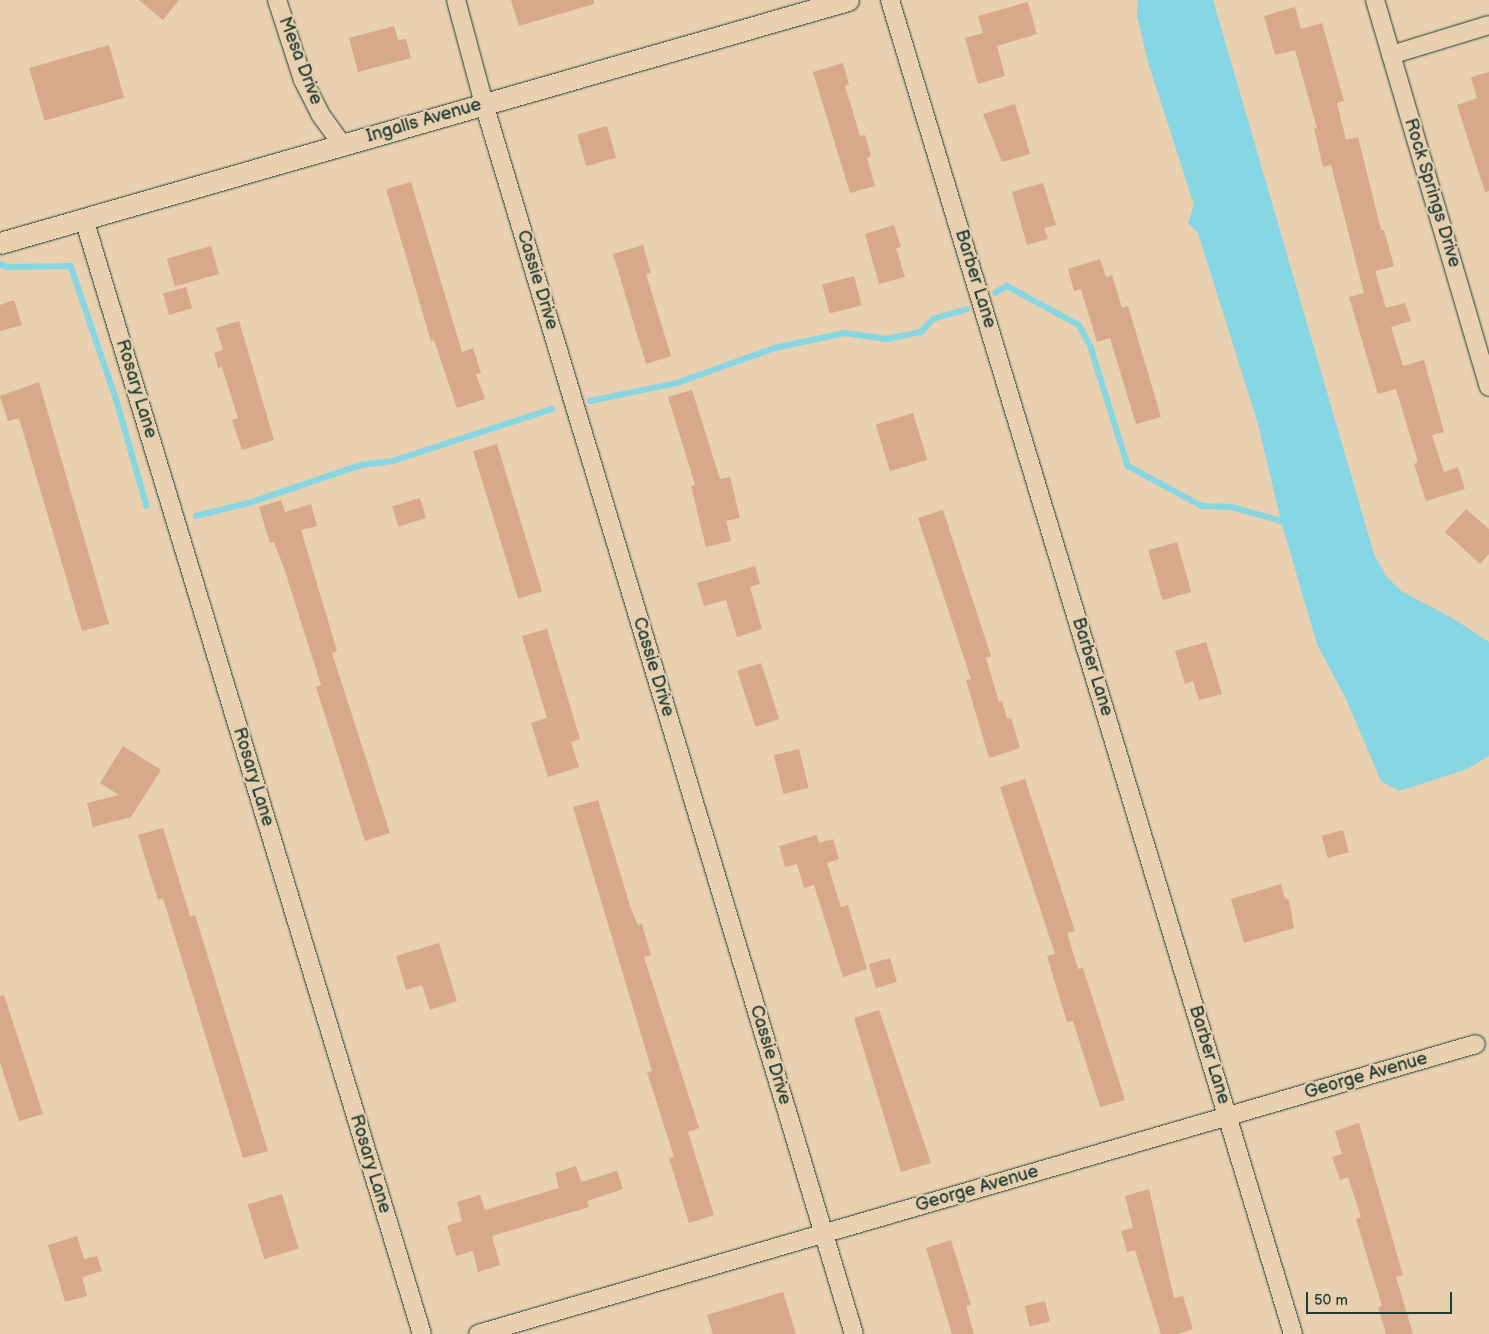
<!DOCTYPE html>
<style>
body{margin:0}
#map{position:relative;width:1489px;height:1334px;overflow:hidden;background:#e8d0b0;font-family:"Balsamiq Sans",sans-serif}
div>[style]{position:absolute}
.water>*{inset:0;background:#86d6e3}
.stream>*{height:5.5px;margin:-2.75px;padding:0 2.75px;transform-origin:2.75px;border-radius:2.75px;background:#86d6e3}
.building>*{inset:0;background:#d7a889;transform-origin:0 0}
.roads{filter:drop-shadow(0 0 1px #1f3d34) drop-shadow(0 0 1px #1f3d34)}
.minor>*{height:18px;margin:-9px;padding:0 9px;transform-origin:9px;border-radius:9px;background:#e8d0b0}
.tertiary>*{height:21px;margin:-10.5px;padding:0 10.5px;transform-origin:10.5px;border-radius:10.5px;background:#e8d0b0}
span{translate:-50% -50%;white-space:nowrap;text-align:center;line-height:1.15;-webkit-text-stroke:4.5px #e8d0b0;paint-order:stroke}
.street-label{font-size:18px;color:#1f3d34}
.scale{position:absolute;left:1306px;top:1292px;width:146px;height:22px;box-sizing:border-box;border:2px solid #1f3d34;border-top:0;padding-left:6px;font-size:15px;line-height:18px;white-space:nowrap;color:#1f3d34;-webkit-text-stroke:4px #e8d0b0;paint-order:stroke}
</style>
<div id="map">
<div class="water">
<div style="clip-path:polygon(1138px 0,1213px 0,1374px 554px,1386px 576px,1401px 591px,1454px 619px,1489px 642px,1489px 756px,1467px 769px,1399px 791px,1381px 781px,1347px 701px,1317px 644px,1281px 521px,1258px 424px,1198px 233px,1188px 223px,1194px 205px,1147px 59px,1137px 15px)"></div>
</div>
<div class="stream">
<div style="left:0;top:264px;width:9px;rotate:21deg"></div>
<div style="left:8px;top:267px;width:63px;rotate:-0.9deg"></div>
<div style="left:71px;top:266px;width:143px;rotate:71.2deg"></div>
<div style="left:117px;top:401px;width:109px;rotate:74.1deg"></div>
<div style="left:995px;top:293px;width:14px;rotate:-30deg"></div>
<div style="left:1007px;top:286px;width:82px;rotate:28.4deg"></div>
<div style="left:1079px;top:325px;width:25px;rotate:61deg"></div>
<div style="left:1091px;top:347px;width:125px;rotate:72.7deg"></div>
<div style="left:1128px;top:466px;width:84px;rotate:28.4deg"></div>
<div style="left:1202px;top:506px;width:30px;rotate:2deg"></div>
<div style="left:1232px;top:507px;width:51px;rotate:15.9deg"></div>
<div style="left:590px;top:401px;width:89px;rotate:-11.7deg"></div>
<div style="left:677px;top:383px;width:104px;rotate:-19.7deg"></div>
<div style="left:775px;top:348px;width:72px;rotate:-12.1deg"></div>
<div style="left:845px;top:333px;width:42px;rotate:8.1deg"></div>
<div style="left:887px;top:339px;width:35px;rotate:-12deg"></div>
<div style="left:921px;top:332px;width:18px;rotate:-47deg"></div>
<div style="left:933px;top:319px;width:35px;rotate:-16deg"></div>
<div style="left:196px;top:516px;width:58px;rotate:-14deg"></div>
<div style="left:252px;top:502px;width:115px;rotate:-18.7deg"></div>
<div style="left:361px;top:465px;width:32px;rotate:-7deg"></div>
<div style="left:393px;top:461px;width:167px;rotate:-18.1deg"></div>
</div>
<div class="building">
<div style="clip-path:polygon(139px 0,179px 0,163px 20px)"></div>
<div style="clip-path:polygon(511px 0,594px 0,594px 4px,519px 26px)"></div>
<div style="clip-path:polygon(1028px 2px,1037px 34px,997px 46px,1005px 76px,978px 84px,965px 38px,983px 33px,978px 16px)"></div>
<div style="clip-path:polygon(1295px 7px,1301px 29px,1322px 23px,1344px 101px,1337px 103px,1346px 140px,1358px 137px,1381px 230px,1384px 230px,1394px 266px,1375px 271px,1386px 308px,1405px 303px,1411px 321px,1391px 327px,1403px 366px,1424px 360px,1444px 432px,1432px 435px,1444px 472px,1458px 467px,1465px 489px,1426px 501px,1414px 464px,1418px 462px,1396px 389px,1378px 394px,1349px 297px,1364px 293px,1331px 165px,1323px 167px,1314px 129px,1317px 128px,1295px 50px,1275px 55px,1264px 16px)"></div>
<div style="clip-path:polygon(394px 26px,398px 40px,406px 39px,411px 58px,358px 72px,349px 38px)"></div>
<div style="left:109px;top:45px;width:55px;height:83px;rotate:74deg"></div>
<div style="clip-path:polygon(843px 63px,849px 84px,845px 86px,860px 136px,865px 135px,871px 156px,867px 158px,875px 186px,850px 193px,813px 72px)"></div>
<div style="clip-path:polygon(1489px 72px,1489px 191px,1485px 192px,1457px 105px,1477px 98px,1471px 77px)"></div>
<div style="clip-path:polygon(1015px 104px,1030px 154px,1002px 162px,983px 114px)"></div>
<div style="left:607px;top:126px;width:33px;height:31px;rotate:74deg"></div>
<div style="clip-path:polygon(411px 182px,462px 352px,473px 348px,481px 373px,476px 374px,485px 399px,457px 408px,434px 340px,431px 341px,386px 189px)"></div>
<div style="clip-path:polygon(1043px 183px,1056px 225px,1044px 228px,1048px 239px,1027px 245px,1012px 192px)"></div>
<div style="clip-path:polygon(894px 225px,901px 247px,896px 248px,905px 277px,879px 284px,865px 234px)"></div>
<div style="clip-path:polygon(643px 245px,651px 273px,646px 274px,671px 356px,646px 364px,613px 254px)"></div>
<div style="left:211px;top:246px;width:29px;height:46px;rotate:74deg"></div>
<div style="clip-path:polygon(1100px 259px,1106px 277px,1112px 275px,1122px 308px,1128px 306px,1161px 417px,1136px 424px,1110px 338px,1097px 342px,1081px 289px,1074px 291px,1068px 269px)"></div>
<div style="left:854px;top:276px;width:30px;height:33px;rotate:75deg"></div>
<div style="left:186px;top:287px;width:22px;height:24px;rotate:74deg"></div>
<div style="clip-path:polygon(14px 300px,22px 325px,0 331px,0 305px)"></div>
<div style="clip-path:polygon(239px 321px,274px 440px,242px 450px,232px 420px,238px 418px,222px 367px,218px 368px,214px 353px,223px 350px,216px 328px)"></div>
<div style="clip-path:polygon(39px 382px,109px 624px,82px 631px,19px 418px,8px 421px,0 396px)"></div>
<div style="clip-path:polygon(692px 390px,720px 479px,730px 477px,740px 518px,726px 521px,731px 541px,706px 547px,691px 486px,695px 485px,668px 397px)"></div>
<div style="left:913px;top:413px;width:49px;height:39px;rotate:73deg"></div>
<div style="left:497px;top:444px;width:154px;height:25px;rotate:73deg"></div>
<div style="left:420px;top:498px;width:21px;height:29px;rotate:73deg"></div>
<div style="clip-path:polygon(281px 500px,285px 512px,311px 504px,317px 526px,301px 530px,337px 651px,332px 653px,390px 833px,365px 841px,316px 687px,321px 685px,284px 568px,274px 542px,270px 543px,259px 507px)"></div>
<div style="clip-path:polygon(1466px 509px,1489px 529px,1489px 554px,1480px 564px,1445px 532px)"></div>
<div style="clip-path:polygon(943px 510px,991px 656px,986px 658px,999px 702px,1002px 701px,1007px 719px,1011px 718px,1020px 748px,989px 758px,966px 680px,971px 679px,918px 518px)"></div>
<div style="left:1177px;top:542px;width:52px;height:30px;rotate:74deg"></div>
<div style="clip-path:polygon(755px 566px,760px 584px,750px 587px,762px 629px,737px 637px,726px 600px,704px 606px,697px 583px)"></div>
<div style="clip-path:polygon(547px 629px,580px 739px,571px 742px,579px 767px,548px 777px,531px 723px,547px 718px,522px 636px)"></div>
<div style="clip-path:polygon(1206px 642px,1222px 694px,1199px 700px,1193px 681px,1185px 684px,1175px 651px)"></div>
<div style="left:761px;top:663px;width:59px;height:25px;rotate:72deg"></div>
<div style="clip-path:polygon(123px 746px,161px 770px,131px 817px,93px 827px,87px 803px,119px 795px,100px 783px)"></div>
<div style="left:799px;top:749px;width:40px;height:26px;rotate:76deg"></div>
<div style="clip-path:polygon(1025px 779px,1075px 931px,1067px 933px,1078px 969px,1083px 968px,1125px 1100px,1100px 1107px,1073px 1021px,1067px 1022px,1047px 956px,1055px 954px,1000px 787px)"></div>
<div style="clip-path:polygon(598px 800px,631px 909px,638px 925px,642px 924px,651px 955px,644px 957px,699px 1128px,688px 1132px,714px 1215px,689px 1223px,669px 1158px,674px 1157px,647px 1072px,652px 1071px,573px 807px)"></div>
<div style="clip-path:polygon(163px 828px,190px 916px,195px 915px,268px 1151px,243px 1158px,163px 898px,158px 900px,138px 835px)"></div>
<div style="left:1343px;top:830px;width:23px;height:22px;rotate:75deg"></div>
<div style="clip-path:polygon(817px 835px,819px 843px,833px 839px,839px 859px,827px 863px,841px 907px,848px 905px,867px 969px,843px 977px,814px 885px,804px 888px,797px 864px,785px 867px,779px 846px)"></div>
<div style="clip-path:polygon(1281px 884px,1285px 898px,1289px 900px,1294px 928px,1244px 943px,1231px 899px)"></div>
<div style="clip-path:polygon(439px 943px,457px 1001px,430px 1010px,422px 985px,406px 990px,396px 956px)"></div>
<div style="left:890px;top:958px;width:25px;height:22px;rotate:74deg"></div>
<div style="clip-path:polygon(4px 995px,43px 1114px,19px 1121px,0 1062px,0 996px)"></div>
<div style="clip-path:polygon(879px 1010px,931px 1163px,901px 1172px,854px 1018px)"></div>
<div style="clip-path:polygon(1359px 1123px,1403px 1275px,1396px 1277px,1413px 1334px,1386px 1334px,1378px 1307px,1382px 1306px,1356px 1219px,1361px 1217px,1348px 1177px,1340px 1180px,1332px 1157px,1342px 1154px,1335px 1131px)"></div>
<div style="clip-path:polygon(576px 1166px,581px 1182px,617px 1171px,623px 1189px,587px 1201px,589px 1207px,492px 1236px,500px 1265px,478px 1272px,473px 1251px,456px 1256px,447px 1226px,462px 1221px,457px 1202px,480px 1195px,485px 1210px,559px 1188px,555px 1173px)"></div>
<div style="clip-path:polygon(1149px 1189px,1174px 1298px,1183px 1296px,1193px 1329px,1178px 1334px,1161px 1334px,1135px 1250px,1127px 1252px,1121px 1231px,1133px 1228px,1125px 1196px)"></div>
<div style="left:282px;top:1194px;width:57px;height:36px;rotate:73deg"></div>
<div style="clip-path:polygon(77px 1236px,84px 1259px,97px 1256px,102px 1271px,82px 1277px,87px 1296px,65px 1302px,48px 1245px)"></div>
<div style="clip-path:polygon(951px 1240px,971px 1305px,966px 1306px,974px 1334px,952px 1334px,926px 1248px)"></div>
<div style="clip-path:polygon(783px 1292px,796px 1334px,713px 1334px,707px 1315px)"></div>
<div style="left:1045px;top:1301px;width:21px;height:21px;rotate:76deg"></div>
</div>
<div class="roads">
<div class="minor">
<div style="left:277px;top:0;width:84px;rotate:72deg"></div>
<div style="left:303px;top:80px;width:38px;rotate:63deg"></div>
<div style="left:320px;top:114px;width:39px;rotate:54deg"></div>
<div style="left:456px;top:0;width:108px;rotate:74.9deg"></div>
<div style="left:484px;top:104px;width:1284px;rotate:73.26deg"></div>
<div style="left:890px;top:0;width:1394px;rotate:73.19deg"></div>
<div style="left:1375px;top:0;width:403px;rotate:73.6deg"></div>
<div style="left:1391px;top:55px;width:102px;rotate:-17deg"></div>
<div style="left:84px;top:219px;width:1165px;rotate:73.14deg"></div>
<div style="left:478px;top:1334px;width:1039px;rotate:-16.2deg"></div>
</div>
<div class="tertiary">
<div style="left:0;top:243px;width:882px;rotate:-15.99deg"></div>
</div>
</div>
<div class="street-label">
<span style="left:300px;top:61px;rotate:69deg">Mesa Drive</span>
<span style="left:424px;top:121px;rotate:-16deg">Ingalls Avenue</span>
<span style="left:1432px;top:193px;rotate:73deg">Rock Springs Drive</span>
<span style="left:975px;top:279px;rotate:73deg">Barber Lane</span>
<span style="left:537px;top:280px;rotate:73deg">Cassie Drive</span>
<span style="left:136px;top:389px;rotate:73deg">Rosary Lane</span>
<span style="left:653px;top:667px;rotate:73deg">Cassie Drive</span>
<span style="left:1092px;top:667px;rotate:73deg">Barber Lane</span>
<span style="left:253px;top:777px;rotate:73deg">Rosary Lane</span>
<span style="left:770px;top:1055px;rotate:73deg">Cassie Drive</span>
<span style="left:1209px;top:1055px;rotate:73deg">Barber Lane</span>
<span style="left:1366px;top:1076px;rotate:-16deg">George Avenue</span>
<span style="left:370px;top:1164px;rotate:73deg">Rosary Lane</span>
<span style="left:977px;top:1189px;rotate:-16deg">George Avenue</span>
</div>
<div class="scale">50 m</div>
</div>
